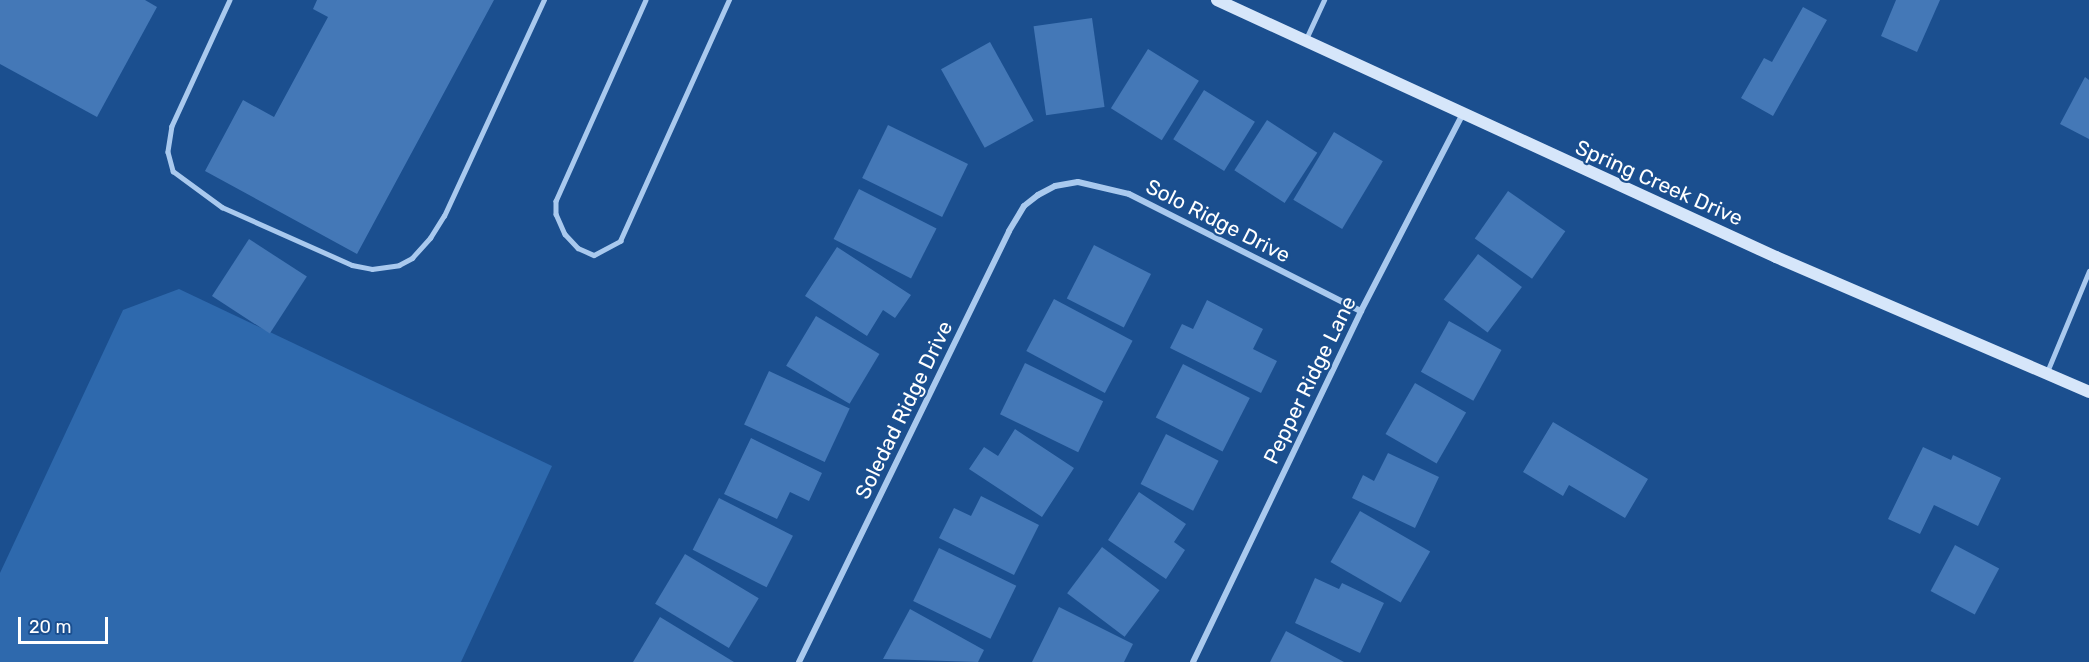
<!DOCTYPE html>
<style>
body{margin:0}
#map{position:relative;width:2089px;height:662px;overflow:hidden;background:#1b4f8f;font-family:Rubik,sans-serif}
div>[style]{position:absolute}
.green>*{inset:0;background:#2e69ad}
.building>*{inset:0;background:#4478b7;transform-origin:0 0}
.lane>*{height:4.5px;margin:-2.25px;padding:0 2.25px;transform-origin:2.25px;border-radius:2.25px;background:#a9c9ee}
.street>*{height:6px;margin:-3px;padding:0 3px;transform-origin:3px;border-radius:3px;background:#a9c9ee}
.secondary>*{height:12px;margin:-6px;padding:0 6px;transform-origin:6px;border-radius:6px;background:#d6e6fa}
span{translate:-50% -50%;white-space:nowrap;text-align:center;line-height:1.15;-webkit-text-stroke:4.5px #1b4f8f;paint-order:stroke}
.street-label{font-size:21px;color:#fff}
.scale{position:absolute;left:18px;top:617px;width:90px;height:27px;box-sizing:border-box;border:3px solid #fff;border-top:0;padding-left:8px;font-size:18px;line-height:21px;white-space:nowrap;color:#fff;-webkit-text-stroke:4px #1b4f8f;paint-order:stroke}
</style>
<div id="map">
<div class="green">
<div style="clip-path:polygon(179px 289px,552px 466px,461px 662px,0 662px,0 573px,123px 310px)"></div>
</div>
<div class="building">
<div style="clip-path:polygon(0 0,145px 0,157px 7px,97px 117px,0 64px)"></div>
<div style="clip-path:polygon(317px 0,494px 0,357px 254px,205px 171px,243px 100px,274px 117px,328px 17px,313px 9px)"></div>
<div style="clip-path:polygon(1896px 0,1940px 0,1917px 52px,1881px 36px)"></div>
<div style="clip-path:polygon(1803px 7px,1827px 20px,1773px 116px,1741px 98px,1764px 58px,1772px 62px)"></div>
<div style="left:1092px;top:18px;width:90px;height:59px;rotate:82deg"></div>
<div style="left:990px;top:42px;width:90px;height:56px;rotate:61deg"></div>
<div style="left:1148px;top:49px;width:60px;height:70px;rotate:32deg"></div>
<div style="clip-path:polygon(2085px 77px,2089px 80px,2089px 139px,2060px 124px)"></div>
<div style="left:1204px;top:90px;width:60px;height:58px;rotate:32deg"></div>
<div style="left:1267px;top:120px;width:60px;height:60px;rotate:33deg"></div>
<div style="left:888px;top:125px;width:89px;height:59px;rotate:26deg"></div>
<div style="left:1334px;top:132px;width:57px;height:79px;rotate:31deg"></div>
<div style="left:859px;top:189px;width:87px;height:56px;rotate:27deg"></div>
<div style="left:1508px;top:191px;width:70px;height:58px;rotate:35deg"></div>
<div style="left:249px;top:239px;width:69px;height:68px;rotate:33deg"></div>
<div style="left:1094px;top:245px;width:64px;height:60px;rotate:27deg"></div>
<div style="clip-path:polygon(837px 247px,911px 295px,895px 318px,883px 310px,867px 336px,805px 296px)"></div>
<div style="left:1478px;top:254px;width:55px;height:57px;rotate:37deg"></div>
<div style="left:1054px;top:299px;width:89px;height:59px;rotate:28deg"></div>
<div style="clip-path:polygon(1207px 300px,1263px 329px,1253px 349px,1277px 361px,1261px 393px,1170px 348px,1182px 324px,1193px 329px)"></div>
<div style="left:816px;top:316px;width:74px;height:58px;rotate:31deg"></div>
<div style="left:1449px;top:321px;width:60px;height:58px;rotate:29deg"></div>
<div style="left:1025px;top:363px;width:87px;height:57px;rotate:26deg"></div>
<div style="left:1183px;top:364px;width:75px;height:60px;rotate:27deg"></div>
<div style="left:769px;top:371px;width:89px;height:59px;rotate:25deg"></div>
<div style="left:1415px;top:383px;width:59px;height:59px;rotate:30deg"></div>
<div style="clip-path:polygon(1553px 422px,1648px 479px,1625px 518px,1569px 485px,1563px 496px,1523px 472px)"></div>
<div style="clip-path:polygon(1015px 429px,1074px 468px,1042px 517px,969px 469px,984px 447px,998px 456px)"></div>
<div style="left:1166px;top:434px;width:59px;height:56px;rotate:27deg"></div>
<div style="clip-path:polygon(751px 438px,822px 473px,809px 501px,790px 492px,777px 519px,724px 494px)"></div>
<div style="clip-path:polygon(1923px 447px,1951px 460px,1953px 455px,2001px 478px,1978px 526px,1934px 505px,1920px 534px,1888px 519px)"></div>
<div style="clip-path:polygon(1388px 453px,1439px 477px,1415px 528px,1352px 498px,1363px 475px,1374px 481px)"></div>
<div style="clip-path:polygon(1139px 492px,1186px 524px,1174px 542px,1185px 550px,1166px 579px,1108px 540px)"></div>
<div style="clip-path:polygon(981px 496px,1039px 525px,1014px 575px,939px 538px,954px 508px,971px 516px)"></div>
<div style="left:719px;top:498px;width:83px;height:58px;rotate:27deg"></div>
<div style="left:1360px;top:511px;width:81px;height:59px;rotate:30deg"></div>
<div style="left:1955px;top:545px;width:50px;height:52px;rotate:28deg"></div>
<div style="left:1102px;top:547px;width:72px;height:58px;rotate:37deg"></div>
<div style="left:939px;top:548px;width:86px;height:59px;rotate:26deg"></div>
<div style="left:685px;top:554px;width:86px;height:58px;rotate:31deg"></div>
<div style="clip-path:polygon(1315px 578px,1339px 589px,1342px 583px,1384px 603px,1360px 653px,1295px 623px)"></div>
<div style="clip-path:polygon(1059px 607px,1133px 644px,1124px 662px,1032px 662px)"></div>
<div style="clip-path:polygon(910px 609px,984px 650px,978px 662px,883px 659px)"></div>
<div style="clip-path:polygon(660px 617px,734px 662px,633px 662px)"></div>
<div style="clip-path:polygon(1286px 631px,1344px 662px,1270px 662px)"></div>
</div>
<div class="lane">
<div style="left:230px;top:0;width:139px;rotate:114.7deg"></div>
<div style="left:172px;top:126px;width:26px;rotate:99deg"></div>
<div style="left:168px;top:152px;width:20px;rotate:75deg"></div>
<div style="left:173px;top:171px;width:61px;rotate:36.3deg"></div>
<div style="left:222px;top:207px;width:142px;rotate:24deg"></div>
<div style="left:352px;top:265px;width:20px;rotate:11deg"></div>
<div style="left:372px;top:269px;width:27px;rotate:-8deg"></div>
<div style="left:399px;top:265px;width:15px;rotate:-28deg"></div>
<div style="left:412px;top:258px;width:27px;rotate:-48deg"></div>
<div style="left:430px;top:238px;width:26px;rotate:-58deg"></div>
<div style="left:444px;top:216px;width:238px;rotate:-65.2deg"></div>
<div style="left:646px;top:0;width:220px;rotate:114.1deg"></div>
<div style="left:556px;top:201px;width:13px;rotate:90deg"></div>
<div style="left:556px;top:214px;width:22px;rotate:66deg"></div>
<div style="left:565px;top:234px;width:19px;rotate:47deg"></div>
<div style="left:578px;top:248px;width:17px;rotate:24deg"></div>
<div style="left:594px;top:255px;width:30px;rotate:-28deg"></div>
<div style="left:620px;top:241px;width:265px;rotate:-65.7deg"></div>
<div style="left:1306px;top:39px;width:43px;rotate:-65.2deg"></div>
<div style="left:2047px;top:372px;width:109px;rotate:-67.4deg"></div>
</div>
<div class="street">
<div style="left:799px;top:662px;width:479px;rotate:-64deg"></div>
<div style="left:1009px;top:231px;width:29px;rotate:-59deg"></div>
<div style="left:1024px;top:206px;width:18px;rotate:-38deg"></div>
<div style="left:1038px;top:195px;width:19px;rotate:-28deg"></div>
<div style="left:1055px;top:186px;width:23px;rotate:-10deg"></div>
<div style="left:1078px;top:182px;width:52px;rotate:13.2deg"></div>
<div style="left:1129px;top:194px;width:260px;rotate:26.8deg"></div>
<div style="left:1193px;top:662px;width:389px;rotate:-64.4deg"></div>
<div style="left:1361px;top:311px;width:220px;rotate:-62.7deg"></div>
</div>
<div class="secondary">
<div style="left:1217px;top:0;width:615px;rotate:24.69deg"></div>
<div style="left:1776px;top:257px;width:341px;rotate:23.3deg"></div>
</div>
<div class="street-label">
<span style="left:1659px;top:183px;rotate:24deg">Spring Creek Drive</span>
<span style="left:1218px;top:221px;rotate:27deg">Solo Ridge Drive</span>
<span style="left:1310px;top:380px;rotate:-64deg">Pepper Ridge Lane</span>
<span style="left:904px;top:410px;rotate:-64deg">Soledad Ridge Drive</span>
</div>
<div class="scale">20 m</div>
</div>
